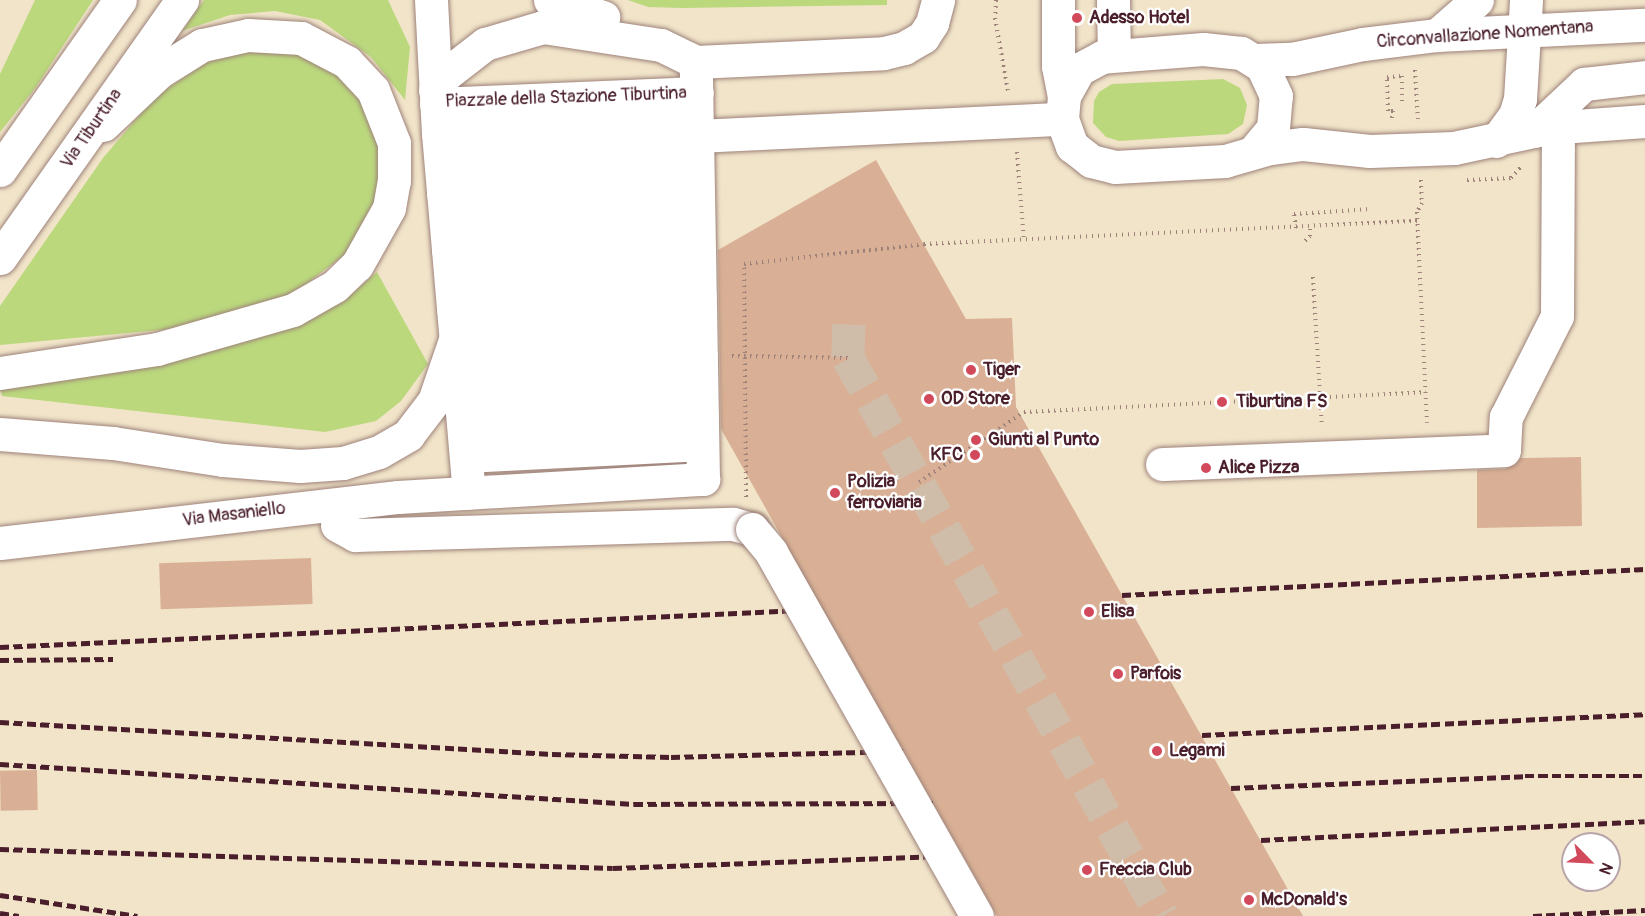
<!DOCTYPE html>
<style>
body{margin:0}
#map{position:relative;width:1645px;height:916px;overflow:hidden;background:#f1e4c9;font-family:Pangolin,sans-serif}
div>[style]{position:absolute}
.green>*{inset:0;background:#bbd87d}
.building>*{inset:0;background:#d9b095;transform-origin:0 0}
.minor-tunnel>*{height:33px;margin-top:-16.5px;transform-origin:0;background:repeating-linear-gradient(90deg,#d0bda9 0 33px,transparent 0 49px)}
.path>*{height:4px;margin-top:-2px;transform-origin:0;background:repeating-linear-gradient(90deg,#9e827a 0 1.5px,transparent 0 6px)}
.roads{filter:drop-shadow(0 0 2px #9e827a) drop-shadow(0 0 2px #9e827a)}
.minor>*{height:33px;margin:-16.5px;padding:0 16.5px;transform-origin:16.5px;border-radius:16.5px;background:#fff}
.major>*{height:33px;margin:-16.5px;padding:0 16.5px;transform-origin:16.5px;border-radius:16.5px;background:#fff}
.rail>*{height:4.5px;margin-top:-2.25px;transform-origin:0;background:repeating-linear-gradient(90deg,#4a1f2b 0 9px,transparent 0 13.5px)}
.bridges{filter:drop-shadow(0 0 2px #9e827a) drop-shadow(0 0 2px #9e827a)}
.minor-bridge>*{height:33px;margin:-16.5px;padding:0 16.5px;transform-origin:16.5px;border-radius:16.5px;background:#fff}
.dots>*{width:16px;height:16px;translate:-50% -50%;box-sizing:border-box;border:3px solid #fff;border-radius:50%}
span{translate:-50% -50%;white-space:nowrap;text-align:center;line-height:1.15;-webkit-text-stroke:4.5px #fff;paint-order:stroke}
.poi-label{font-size:18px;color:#4a1f2b;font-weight:700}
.left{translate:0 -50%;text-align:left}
.right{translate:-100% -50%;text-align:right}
.street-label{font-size:18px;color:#4a1f2b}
.north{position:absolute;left:1561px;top:832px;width:60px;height:60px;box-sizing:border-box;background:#fff;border:2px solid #b7a5aa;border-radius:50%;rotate:114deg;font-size:16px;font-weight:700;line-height:24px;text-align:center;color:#4a1f2b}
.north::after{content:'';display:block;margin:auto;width:21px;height:27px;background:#d1495b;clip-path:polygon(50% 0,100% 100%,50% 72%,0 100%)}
</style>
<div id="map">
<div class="green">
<div style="clip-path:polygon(35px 0,93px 0,36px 87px,0 132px,0 74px)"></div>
<div style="clip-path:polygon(204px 0,388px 0,410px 47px,405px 100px,371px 57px,320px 20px,275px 11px,230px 15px,182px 31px)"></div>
<div style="clip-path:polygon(628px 0,887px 0,887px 5px,683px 8px,648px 7px)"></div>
<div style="clip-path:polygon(267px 47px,307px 53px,353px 84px,382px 138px,378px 202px,348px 252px,284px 301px,224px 324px,0 345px,0 306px,103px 158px,156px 96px,218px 55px)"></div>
<div style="clip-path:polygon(1223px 79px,1240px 88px,1247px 105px,1243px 124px,1228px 134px,1119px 141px,1106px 137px,1093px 123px,1094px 101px,1099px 92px,1112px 84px)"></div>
<div style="clip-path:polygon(377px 272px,428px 364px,401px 401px,376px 421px,325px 432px,2px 396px,0 384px,258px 334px,340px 304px)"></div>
</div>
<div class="building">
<div style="clip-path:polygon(876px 160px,966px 319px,1012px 318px,1016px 407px,1303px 916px,997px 916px,779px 532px,721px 429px,718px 250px)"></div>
<div style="clip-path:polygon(1581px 457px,1582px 526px,1477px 528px,1477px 470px,1505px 469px,1521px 458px)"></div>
<div style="left:311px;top:558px;width:46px;height:152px;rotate:88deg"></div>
<div style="left:37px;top:770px;width:40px;height:37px;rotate:89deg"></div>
</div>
<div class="minor-tunnel">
<div style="left:849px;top:324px;width:34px;rotate:92deg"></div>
<div style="left:848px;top:358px;width:640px;rotate:60.63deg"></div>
</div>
<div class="path">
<div style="left:996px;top:0;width:18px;rotate:93deg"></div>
<div style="left:995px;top:18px;width:74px;rotate:79.9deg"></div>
<div style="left:1415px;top:70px;width:49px;rotate:86.5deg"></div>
<div style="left:1392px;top:118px;width:7px;rotate:-82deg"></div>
<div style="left:1393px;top:111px;width:5px;rotate:180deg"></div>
<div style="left:1388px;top:111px;width:34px;rotate:-92deg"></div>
<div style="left:1387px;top:77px;width:15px;rotate:-4deg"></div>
<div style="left:1402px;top:76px;width:25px;rotate:90deg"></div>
<div style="left:1017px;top:152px;width:89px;rotate:85.5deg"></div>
<div style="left:1421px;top:180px;width:23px;rotate:88deg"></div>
<div style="left:1422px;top:203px;width:10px;rotate:119deg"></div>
<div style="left:1417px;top:212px;width:211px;rotate:87.3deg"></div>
<div style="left:1467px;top:180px;width:44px;rotate:-2.6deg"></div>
<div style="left:1511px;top:178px;width:15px;rotate:-48deg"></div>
<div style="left:1296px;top:228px;width:14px;rotate:-98deg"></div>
<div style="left:1294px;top:214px;width:76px;rotate:-3.8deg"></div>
<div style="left:1305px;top:241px;width:7px;rotate:-45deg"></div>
<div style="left:1310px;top:236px;width:9px;rotate:-90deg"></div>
<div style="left:1313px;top:277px;width:150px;rotate:86.6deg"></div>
<div style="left:732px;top:356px;width:116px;rotate:1deg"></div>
<div style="left:919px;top:482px;width:126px;rotate:-33.7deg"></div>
<div style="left:1024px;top:412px;width:402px;rotate:-2.8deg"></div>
<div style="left:746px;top:497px;width:233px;rotate:-90.5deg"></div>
<div style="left:744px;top:264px;width:181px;rotate:-6.3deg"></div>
<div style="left:924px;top:244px;width:495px;rotate:-2.7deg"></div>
</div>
<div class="roads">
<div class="minor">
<div style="left:431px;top:0;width:133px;rotate:87deg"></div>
<div style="left:438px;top:133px;width:361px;rotate:85.1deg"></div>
<div style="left:550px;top:0;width:56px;rotate:17.8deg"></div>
<div style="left:1058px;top:0;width:66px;rotate:90deg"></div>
<div style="left:1058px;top:66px;width:31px;rotate:79deg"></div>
<div style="left:1113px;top:0;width:55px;rotate:89deg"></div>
<div style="left:1437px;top:35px;width:53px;rotate:-41.2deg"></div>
<div style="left:1255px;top:60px;width:37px;rotate:-2deg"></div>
<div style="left:1292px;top:59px;width:73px;rotate:-11.9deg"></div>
<div style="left:1363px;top:44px;width:75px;rotate:-6.9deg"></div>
<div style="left:1437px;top:35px;width:208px;rotate:-2.8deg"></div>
<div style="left:435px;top:90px;width:18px;rotate:-56deg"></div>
<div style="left:445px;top:75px;width:51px;rotate:-37.8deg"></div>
<div style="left:485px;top:44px;width:60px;rotate:-16.3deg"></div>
<div style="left:543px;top:27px;width:119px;rotate:8.7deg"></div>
<div style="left:661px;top:45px;width:39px;rotate:26deg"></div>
<div style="left:696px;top:62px;width:188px;rotate:-2.7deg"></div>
<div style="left:884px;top:53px;width:21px;rotate:-14deg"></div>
<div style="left:904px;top:48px;width:22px;rotate:-30deg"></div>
<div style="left:923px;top:37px;width:17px;rotate:-57deg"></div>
<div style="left:932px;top:23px;width:24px;rotate:-75deg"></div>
<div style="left:436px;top:104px;width:261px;rotate:-2.4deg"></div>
<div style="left:1534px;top:131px;width:69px;rotate:-43.2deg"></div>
<div style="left:1584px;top:84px;width:61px;rotate:-6.5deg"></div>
<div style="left:438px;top:133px;width:258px;rotate:-2.9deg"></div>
<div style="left:697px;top:136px;width:365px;rotate:-2.7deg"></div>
<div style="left:1496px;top:141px;width:32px;rotate:-54deg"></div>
<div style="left:1515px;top:115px;width:17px;rotate:-73deg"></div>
<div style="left:1520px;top:99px;width:99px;rotate:-86.5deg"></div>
<div style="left:1253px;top:152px;width:31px;rotate:-50deg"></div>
<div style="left:1273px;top:128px;width:32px;rotate:-85deg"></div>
<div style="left:1276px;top:96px;width:33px;rotate:-115deg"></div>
<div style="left:1262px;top:66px;width:25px;rotate:-148deg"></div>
<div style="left:1241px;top:53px;width:38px;rotate:-174deg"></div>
<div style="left:1203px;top:49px;width:101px;rotate:175.5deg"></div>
<div style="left:1102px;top:57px;width:26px;rotate:152deg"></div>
<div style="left:1079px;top:69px;width:31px;rotate:119deg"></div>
<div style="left:1064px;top:96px;width:23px;rotate:95deg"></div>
<div style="left:1062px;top:119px;width:29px;rotate:70deg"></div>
<div style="left:1072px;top:146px;width:24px;rotate:38deg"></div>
<div style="left:1091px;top:161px;width:25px;rotate:14deg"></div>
<div style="left:1115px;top:167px;width:110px;rotate:-3.1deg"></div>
<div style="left:1225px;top:161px;width:47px;rotate:-16.1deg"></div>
<div style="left:1270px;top:148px;width:33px;rotate:-7deg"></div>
<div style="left:1303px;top:144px;width:67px;rotate:6deg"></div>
<div style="left:1370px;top:151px;width:84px;rotate:-2deg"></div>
<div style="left:1454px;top:148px;width:95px;rotate:-12.1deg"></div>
<div style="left:1547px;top:128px;width:98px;rotate:-4.1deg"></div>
<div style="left:441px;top:164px;width:256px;rotate:-3.1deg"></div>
<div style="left:0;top:170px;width:208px;rotate:-54.8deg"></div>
<div style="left:443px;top:193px;width:254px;rotate:-3.2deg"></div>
<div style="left:446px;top:223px;width:252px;rotate:-3.2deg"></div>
<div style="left:448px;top:250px;width:250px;rotate:-2.7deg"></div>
<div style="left:451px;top:281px;width:248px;rotate:-3.2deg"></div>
<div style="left:453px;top:309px;width:247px;rotate:-2.8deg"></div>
<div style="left:456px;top:337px;width:244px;rotate:-2.6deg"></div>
<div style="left:458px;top:367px;width:243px;rotate:-2.6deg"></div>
<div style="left:0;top:373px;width:159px;rotate:-8.7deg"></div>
<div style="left:157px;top:349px;width:141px;rotate:-16deg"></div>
<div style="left:293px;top:310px;width:48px;rotate:-29.7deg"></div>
<div style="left:335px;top:286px;width:30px;rotate:-44deg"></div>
<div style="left:357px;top:265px;width:65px;rotate:-60.7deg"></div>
<div style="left:389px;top:208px;width:27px;rotate:-80deg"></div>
<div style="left:394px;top:181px;width:38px;rotate:-90deg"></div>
<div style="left:394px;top:143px;width:57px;rotate:-111.6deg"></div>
<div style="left:373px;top:90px;width:38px;rotate:-133deg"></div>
<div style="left:347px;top:62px;width:52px;rotate:-152.4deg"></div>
<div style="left:301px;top:38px;width:53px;rotate:-176.8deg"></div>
<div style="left:248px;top:35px;width:47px;rotate:167.7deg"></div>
<div style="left:202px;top:45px;width:51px;rotate:147.9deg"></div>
<div style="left:159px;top:72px;width:77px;rotate:136.6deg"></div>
<div style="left:461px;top:397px;width:240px;rotate:-2.6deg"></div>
<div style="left:464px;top:426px;width:238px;rotate:-2.9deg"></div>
<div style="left:0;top:434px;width:113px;rotate:4.6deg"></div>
<div style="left:113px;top:443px;width:111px;rotate:8.8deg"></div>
<div style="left:223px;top:460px;width:77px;rotate:4.5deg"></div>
<div style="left:300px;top:466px;width:43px;rotate:-4deg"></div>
<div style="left:343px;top:463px;width:38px;rotate:-17deg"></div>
<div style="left:379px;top:452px;width:34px;rotate:-30deg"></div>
<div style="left:408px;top:435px;width:43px;rotate:-52.6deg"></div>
<div style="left:434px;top:401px;width:68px;rotate:-71deg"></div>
<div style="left:466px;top:456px;width:236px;rotate:-2.9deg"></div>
<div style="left:1162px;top:464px;width:342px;rotate:-2.3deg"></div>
<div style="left:1504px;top:450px;width:33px;rotate:-87deg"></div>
<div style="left:1506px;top:417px;width:113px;rotate:-63.2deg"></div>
<div style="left:1557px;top:316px;width:189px;rotate:-89.7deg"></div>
<div style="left:337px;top:525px;width:21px;rotate:29deg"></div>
<div style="left:355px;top:535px;width:378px;rotate:-1.7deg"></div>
<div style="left:733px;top:524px;width:20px;rotate:15deg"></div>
<div style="left:0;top:543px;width:401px;rotate:-6.6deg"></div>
<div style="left:398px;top:497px;width:306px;rotate:-3.4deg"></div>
<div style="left:703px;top:479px;width:417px;rotate:-91deg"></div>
</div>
<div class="major">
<div style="left:0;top:258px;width:316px;rotate:-54.8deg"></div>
</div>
</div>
<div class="rail">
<div style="left:1122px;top:595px;width:524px;rotate:-2.85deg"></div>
<div style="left:0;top:647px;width:824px;rotate:-2.64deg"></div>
<div style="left:0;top:660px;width:113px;rotate:-0.5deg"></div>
<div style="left:0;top:722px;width:553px;rotate:3.32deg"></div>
<div style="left:552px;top:754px;width:119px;rotate:1.4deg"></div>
<div style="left:671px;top:757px;width:232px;rotate:-1.5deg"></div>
<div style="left:1202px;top:735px;width:443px;rotate:-2.7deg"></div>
<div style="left:0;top:764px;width:635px;rotate:3.61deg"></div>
<div style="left:634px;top:804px;width:299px;rotate:-0.2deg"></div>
<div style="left:1231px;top:788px;width:294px;rotate:-2.3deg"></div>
<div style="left:1525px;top:776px;width:120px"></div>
<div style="left:1261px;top:840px;width:384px;rotate:-2.8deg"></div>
<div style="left:0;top:849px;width:613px;rotate:1.78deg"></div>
<div style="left:613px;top:868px;width:349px;rotate:-2.1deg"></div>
<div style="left:0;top:895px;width:139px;rotate:8.7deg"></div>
<div style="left:0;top:913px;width:19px;rotate:9deg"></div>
<div style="left:1533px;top:916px;width:112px;rotate:-3.1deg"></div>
</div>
<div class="bridges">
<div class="minor-bridge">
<div style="left:752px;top:529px;width:30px;rotate:50deg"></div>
<div style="left:771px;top:552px;width:418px;rotate:60.5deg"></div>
</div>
</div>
<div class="dots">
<div style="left:1077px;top:18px;background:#d1495b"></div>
<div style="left:971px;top:370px;background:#d1495b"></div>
<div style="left:929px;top:399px;background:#d1495b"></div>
<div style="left:1222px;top:402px;background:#d1495b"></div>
<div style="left:976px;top:440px;background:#d1495b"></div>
<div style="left:975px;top:455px;background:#d1495b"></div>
<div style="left:1206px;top:468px;background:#d1495b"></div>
<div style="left:835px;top:493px;background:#d1495b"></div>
<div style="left:1089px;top:612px;background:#d1495b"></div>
<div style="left:1118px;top:674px;background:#d1495b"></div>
<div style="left:1157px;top:751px;background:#d1495b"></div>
<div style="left:1087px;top:870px;background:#d1495b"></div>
<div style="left:1249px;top:900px;background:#d1495b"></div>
</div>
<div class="poi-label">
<span class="left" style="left:1089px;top:18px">Adesso Hotel</span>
<span class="left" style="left:983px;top:370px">Tiger</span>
<span class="left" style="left:941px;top:399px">OD Store</span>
<span class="left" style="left:1236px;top:402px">Tiburtina FS</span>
<span class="left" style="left:988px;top:440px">Giunti al Punto</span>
<span class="right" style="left:963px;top:455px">KFC</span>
<span class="left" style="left:1218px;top:468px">Alice Pizza</span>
<span class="left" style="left:847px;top:493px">Polizia<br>ferroviaria</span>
<span class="left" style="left:1101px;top:612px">Elisa</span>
<span class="left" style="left:1130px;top:674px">Parfois</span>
<span class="left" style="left:1169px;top:751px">Legami</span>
<span class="left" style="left:1099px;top:870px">Freccia Club</span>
<span class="left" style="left:1261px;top:900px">McDonald's</span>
</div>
<div class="street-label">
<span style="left:1485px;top:35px;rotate:-4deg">Circonvallazione Nomentana</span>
<span style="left:566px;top:98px;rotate:-2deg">Piazzale della Stazione Tiburtina</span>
<span style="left:92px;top:129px;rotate:-55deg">Via Tiburtina</span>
<span style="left:234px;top:515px;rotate:-7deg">Via Masaniello</span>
</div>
<div class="north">N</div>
</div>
